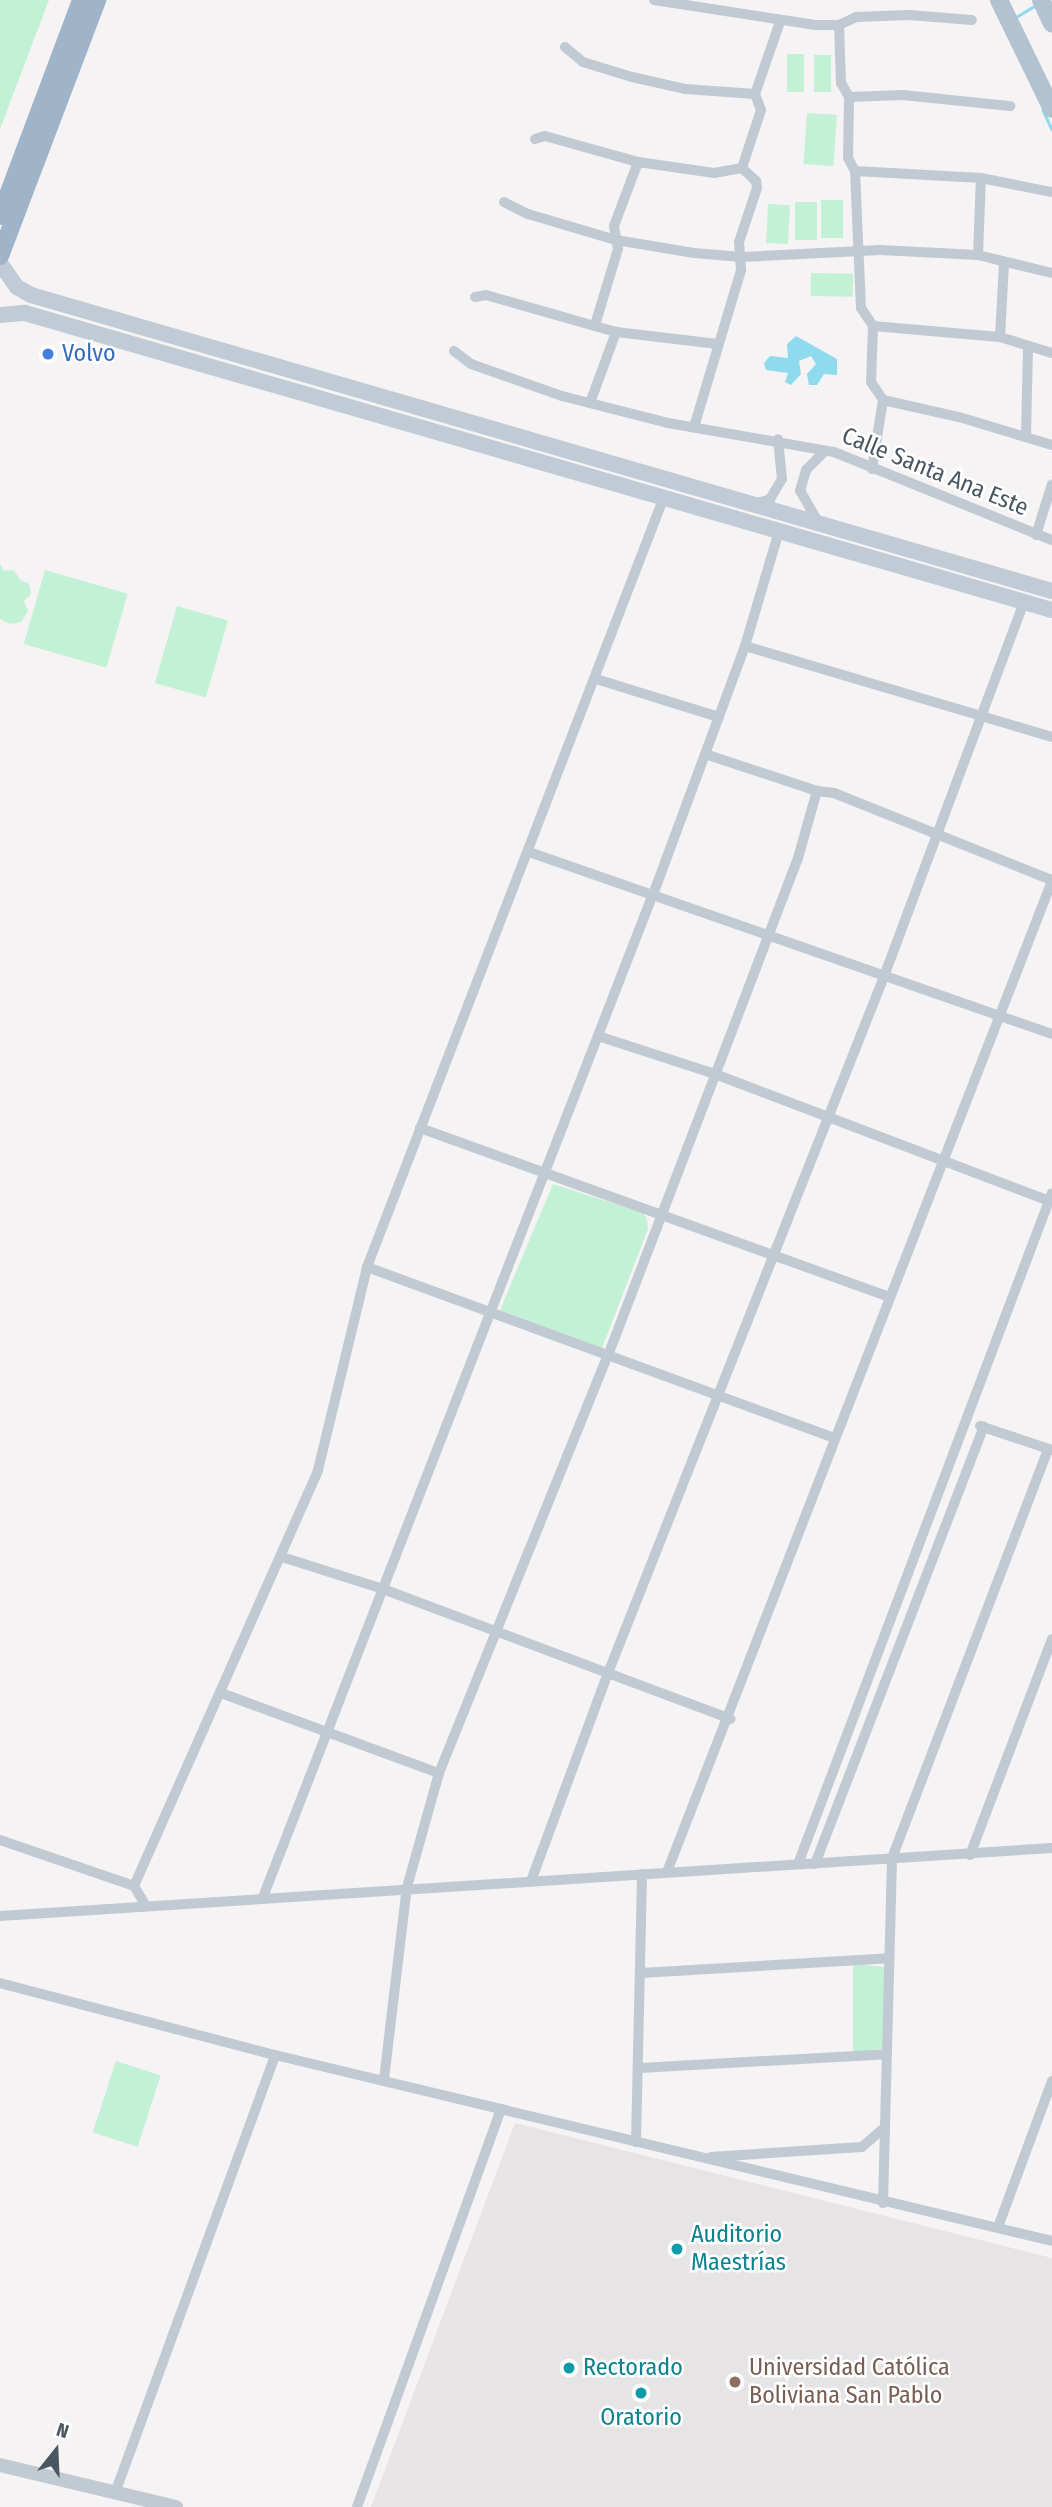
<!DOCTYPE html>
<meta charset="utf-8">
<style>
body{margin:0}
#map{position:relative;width:1052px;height:2507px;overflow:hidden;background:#f5f3f3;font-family:"Fira Sans Condensed",sans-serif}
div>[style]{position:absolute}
.education>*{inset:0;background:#e6e4e5}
.green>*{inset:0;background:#c3f1d5;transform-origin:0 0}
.water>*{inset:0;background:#90daee}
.stream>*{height:2.5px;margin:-1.25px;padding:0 1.25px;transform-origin:1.25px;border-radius:1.25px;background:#90daee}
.minor>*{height:10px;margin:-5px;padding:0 5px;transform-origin:5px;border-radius:5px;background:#c1cad2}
.tertiary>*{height:14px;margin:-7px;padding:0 7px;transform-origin:7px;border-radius:7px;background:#c1cad2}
.secondary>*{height:16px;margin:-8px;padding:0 8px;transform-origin:8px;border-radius:8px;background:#c1cbd6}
.primary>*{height:18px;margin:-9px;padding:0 9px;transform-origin:9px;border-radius:9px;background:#b3c2d1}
.trunk>*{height:18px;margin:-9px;padding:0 9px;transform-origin:9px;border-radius:9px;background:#9fb4c9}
.dots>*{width:19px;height:19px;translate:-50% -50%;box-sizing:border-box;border:4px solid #fff;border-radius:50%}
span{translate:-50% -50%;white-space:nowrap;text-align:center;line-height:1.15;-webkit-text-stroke:5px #fff;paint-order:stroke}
.shop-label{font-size:24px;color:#366cbe}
.left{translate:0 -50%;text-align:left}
.street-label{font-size:24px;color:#4a5661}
.culture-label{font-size:24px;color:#0d838f}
.education-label{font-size:24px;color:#785e54}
.north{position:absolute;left:21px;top:2416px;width:70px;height:70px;-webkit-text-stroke:5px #fff;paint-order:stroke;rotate:18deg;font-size:19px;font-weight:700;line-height:28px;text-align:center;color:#4a5661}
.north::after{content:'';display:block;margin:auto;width:24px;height:32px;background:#4a5661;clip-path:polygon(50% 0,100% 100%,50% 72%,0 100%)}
</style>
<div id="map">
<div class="education">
<div style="clip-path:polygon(515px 2123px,1052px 2258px,1052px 2507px,371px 2507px)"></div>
</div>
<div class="green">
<div style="clip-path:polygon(0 0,49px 0,0 129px)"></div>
<div style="left:787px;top:54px;width:17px;height:38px"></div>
<div style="left:814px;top:55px;width:17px;height:37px"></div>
<div style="left:807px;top:113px;width:30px;height:51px;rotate:4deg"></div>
<div style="left:821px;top:200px;width:22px;height:38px"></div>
<div style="left:795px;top:202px;width:22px;height:38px"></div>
<div style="left:768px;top:204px;width:22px;height:39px;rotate:3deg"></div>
<div style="left:811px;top:273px;width:42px;height:23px;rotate:1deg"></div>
<div style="clip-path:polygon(0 564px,4px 571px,14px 570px,20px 580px,29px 584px,31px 594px,24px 601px,28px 611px,21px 622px,10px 624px,0 619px)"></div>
<div style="left:45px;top:570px;width:86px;height:77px;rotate:16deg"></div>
<div style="left:177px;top:606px;width:53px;height:80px;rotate:16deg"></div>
<div style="clip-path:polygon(553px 1184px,643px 1213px,647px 1219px,648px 1229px,602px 1348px,500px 1310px)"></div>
<div style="clip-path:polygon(853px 1964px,886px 1967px,882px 2049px,853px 2053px)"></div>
<div style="left:116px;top:2061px;width:47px;height:75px;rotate:18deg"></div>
</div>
<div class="water">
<div style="clip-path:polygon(796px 336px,837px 359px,837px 375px,824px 374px,817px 385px,809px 385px,807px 374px,816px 364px,811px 356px,799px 361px,801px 374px,791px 385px,785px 382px,788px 373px,766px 370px,764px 363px,770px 356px,788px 358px,787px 344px)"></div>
</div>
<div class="stream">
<div style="left:1016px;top:17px;width:21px;rotate:-31deg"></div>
<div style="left:1043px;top:110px;width:21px;rotate:65deg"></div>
</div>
<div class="minor">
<div style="left:654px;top:0;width:163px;rotate:8.8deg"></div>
<div style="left:815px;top:25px;width:24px"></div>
<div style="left:839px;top:25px;width:19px;rotate:-25deg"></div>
<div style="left:856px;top:17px;width:53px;rotate:-2.2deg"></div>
<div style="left:909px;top:15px;width:63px;rotate:4.5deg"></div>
<div style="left:839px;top:25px;width:58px;rotate:88deg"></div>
<div style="left:841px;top:83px;width:16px;rotate:60deg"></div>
<div style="left:849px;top:97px;width:61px;rotate:90.9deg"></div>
<div style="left:848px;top:158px;width:15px;rotate:62deg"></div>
<div style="left:855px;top:171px;width:137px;rotate:87.5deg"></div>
<div style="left:861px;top:308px;width:22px;rotate:56deg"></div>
<div style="left:873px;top:326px;width:56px;rotate:92deg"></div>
<div style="left:871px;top:382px;width:22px;rotate:56deg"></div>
<div style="left:883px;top:400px;width:70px;rotate:99.1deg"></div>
<div style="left:565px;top:47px;width:23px;rotate:40deg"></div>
<div style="left:583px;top:62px;width:51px;rotate:17deg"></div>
<div style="left:632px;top:77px;width:54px;rotate:12.8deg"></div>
<div style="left:685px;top:89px;width:70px;rotate:4.1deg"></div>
<div style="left:849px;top:97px;width:54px;rotate:-2.1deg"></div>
<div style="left:903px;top:95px;width:108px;rotate:5.9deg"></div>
<div style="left:535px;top:139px;width:10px;rotate:-17deg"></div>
<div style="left:545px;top:136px;width:97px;rotate:15.6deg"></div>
<div style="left:638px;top:162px;width:77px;rotate:8.2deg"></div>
<div style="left:714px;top:173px;width:28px;rotate:-10deg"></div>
<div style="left:855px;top:171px;width:126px;rotate:3.2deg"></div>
<div style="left:981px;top:178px;width:71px;rotate:11.3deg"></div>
<div style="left:504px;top:202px;width:27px;rotate:27deg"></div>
<div style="left:528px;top:214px;width:92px;rotate:16.5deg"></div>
<div style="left:616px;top:240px;width:79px;rotate:9.5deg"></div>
<div style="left:694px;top:253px;width:48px;rotate:4.8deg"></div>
<div style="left:742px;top:257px;width:138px;rotate:-2.9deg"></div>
<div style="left:880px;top:250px;width:98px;rotate:2.9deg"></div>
<div style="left:978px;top:255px;width:76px;rotate:13.7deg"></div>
<div style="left:978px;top:255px;width:77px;rotate:-87.8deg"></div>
<div style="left:475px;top:297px;width:11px;rotate:-10deg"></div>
<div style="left:486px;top:295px;width:135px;rotate:15.9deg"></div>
<div style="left:616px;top:332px;width:102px;rotate:6.8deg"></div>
<div style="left:595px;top:325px;width:79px;rotate:-73.2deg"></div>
<div style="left:618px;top:249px;width:23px;rotate:-100deg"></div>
<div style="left:614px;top:226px;width:68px;rotate:-69.4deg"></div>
<div style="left:873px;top:326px;width:127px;rotate:5deg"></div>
<div style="left:1000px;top:337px;width:54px;rotate:17.1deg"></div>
<div style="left:1000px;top:337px;width:74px;rotate:-86.9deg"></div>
<div style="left:454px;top:351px;width:21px;rotate:37deg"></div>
<div style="left:471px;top:364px;width:96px;rotate:19.4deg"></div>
<div style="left:562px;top:396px;width:109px;rotate:14.3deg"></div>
<div style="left:668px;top:423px;width:169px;rotate:9.9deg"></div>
<div style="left:834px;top:452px;width:235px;rotate:22deg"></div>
<div style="left:883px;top:400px;width:78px;rotate:12.6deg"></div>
<div style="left:959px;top:417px;width:97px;rotate:16.8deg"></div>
<div style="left:590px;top:403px;width:76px;rotate:-69.9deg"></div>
<div style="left:694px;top:427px;width:164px;rotate:-73.3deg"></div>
<div style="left:741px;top:270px;width:28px;rotate:-94deg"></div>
<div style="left:739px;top:242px;width:57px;rotate:-71.6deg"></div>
<div style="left:757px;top:188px;width:7px;rotate:-98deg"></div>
<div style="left:756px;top:181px;width:19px;rotate:-137deg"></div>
<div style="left:742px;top:168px;width:61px;rotate:-71.9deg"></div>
<div style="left:761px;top:110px;width:17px;rotate:-111deg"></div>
<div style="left:755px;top:94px;width:76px;rotate:-70.9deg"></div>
<div style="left:1026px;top:435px;width:89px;rotate:-88.7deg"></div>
<div style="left:758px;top:503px;width:13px;rotate:-18deg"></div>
<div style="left:770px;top:499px;width:23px;rotate:-59deg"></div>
<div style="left:782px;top:479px;width:40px;rotate:-95.7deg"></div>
<div style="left:817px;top:520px;width:34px;rotate:-120deg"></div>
<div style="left:800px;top:491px;width:22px;rotate:-74deg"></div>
<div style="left:806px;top:470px;width:27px;rotate:-45deg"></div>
<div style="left:1036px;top:535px;width:53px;rotate:-72.6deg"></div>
<div style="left:745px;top:646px;width:320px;rotate:16.5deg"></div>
<div style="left:596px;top:679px;width:129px;rotate:17.2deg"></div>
<div style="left:705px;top:754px;width:118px;rotate:18.3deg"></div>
<div style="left:817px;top:791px;width:17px;rotate:7deg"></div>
<div style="left:834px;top:793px;width:235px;rotate:21.8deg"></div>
<div style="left:529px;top:852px;width:554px;rotate:19.19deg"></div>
<div style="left:598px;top:1036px;width:123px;rotate:18deg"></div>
<div style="left:715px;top:1074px;width:357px;rotate:20.8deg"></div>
<div style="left:420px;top:1128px;width:499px;rotate:19.8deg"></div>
<div style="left:367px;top:1267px;width:497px;rotate:20.1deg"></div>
<div style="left:980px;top:1426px;width:76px;rotate:18.4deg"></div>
<div style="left:282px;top:1557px;width:106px;rotate:17.6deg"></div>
<div style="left:383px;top:1589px;width:371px;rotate:20.5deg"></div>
<div style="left:221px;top:1693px;width:232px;rotate:20.2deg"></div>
<div style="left:0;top:1840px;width:142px;rotate:18.9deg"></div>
<div style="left:134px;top:1886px;width:21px;rotate:59deg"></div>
<div style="left:970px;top:1855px;width:231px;rotate:-69.2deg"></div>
<div style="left:798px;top:1864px;width:717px;rotate:-69.27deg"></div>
<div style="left:815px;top:1864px;width:469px;rotate:-68.9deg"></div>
<div style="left:667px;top:1872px;width:1063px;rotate:-68.77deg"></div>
<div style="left:531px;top:1881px;width:222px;rotate:-69.7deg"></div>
<div style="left:608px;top:1673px;width:746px;rotate:-68.38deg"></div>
<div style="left:883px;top:979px;width:403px;rotate:-69.5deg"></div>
<div style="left:134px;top:1886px;width:455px;rotate:-66.1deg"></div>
<div style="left:318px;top:1470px;width:209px;rotate:-76.4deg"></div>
<div style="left:367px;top:1267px;width:825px;rotate:-68.91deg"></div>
<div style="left:263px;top:1897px;width:1087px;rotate:-68.75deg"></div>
<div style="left:657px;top:884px;width:254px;rotate:-69.7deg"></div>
<div style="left:745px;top:646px;width:120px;rotate:-73.5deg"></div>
<div style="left:0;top:1916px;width:1054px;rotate:-3.7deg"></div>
<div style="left:641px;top:1973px;width:249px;rotate:-3.4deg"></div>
<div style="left:0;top:1983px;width:284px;rotate:14.7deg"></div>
<div style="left:275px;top:2055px;width:799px;rotate:13.46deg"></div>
<div style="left:640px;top:2068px;width:247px;rotate:-3.2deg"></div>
<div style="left:384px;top:2079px;width:193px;rotate:-83.2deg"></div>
<div style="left:407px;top:1887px;width:118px;rotate:-74.3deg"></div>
<div style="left:439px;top:1773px;width:453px;rotate:-68deg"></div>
<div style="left:609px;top:1353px;width:530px;rotate:-69.1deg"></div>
<div style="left:798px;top:858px;width:70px;rotate:-74.2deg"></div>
<div style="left:636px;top:2142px;width:268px;rotate:-88.7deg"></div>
<div style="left:711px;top:2157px;width:151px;rotate:-3.8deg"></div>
<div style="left:862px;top:2147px;width:29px;rotate:-41deg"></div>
<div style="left:883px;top:2203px;width:345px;rotate:-88.5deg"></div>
<div style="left:892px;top:1858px;width:438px;rotate:-69.1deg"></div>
<div style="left:998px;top:2227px;width:156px;rotate:-69.7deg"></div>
<div style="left:115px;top:2493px;width:466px;rotate:-69.9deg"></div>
<div style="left:357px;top:2507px;width:423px;rotate:-70.1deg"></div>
</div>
<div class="tertiary">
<div style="left:0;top:2465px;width:181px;rotate:13.4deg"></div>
</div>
<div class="secondary">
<div style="left:0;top:263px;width:29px;rotate:55deg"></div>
<div style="left:17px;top:287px;width:16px;rotate:30deg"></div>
<div style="left:31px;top:295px;width:1063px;rotate:16.17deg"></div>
<div style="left:0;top:315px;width:25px;rotate:-5deg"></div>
<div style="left:25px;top:313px;width:1069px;rotate:16.13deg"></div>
</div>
<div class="primary">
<div style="left:999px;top:0;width:121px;rotate:64.1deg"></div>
<div style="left:1041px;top:0;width:26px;rotate:65deg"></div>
</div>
<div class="trunk">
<div style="left:0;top:216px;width:231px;rotate:-69.4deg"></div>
<div style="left:0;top:256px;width:274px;rotate:-69.2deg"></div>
</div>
<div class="dots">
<div style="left:48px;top:354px;background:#3f7fe0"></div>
<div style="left:677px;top:2249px;background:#0f9aa8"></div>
<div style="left:569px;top:2368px;background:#0f9aa8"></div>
<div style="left:735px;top:2382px;background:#8d6e63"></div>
<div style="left:641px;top:2393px;background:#0f9aa8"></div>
</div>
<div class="shop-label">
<span class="left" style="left:62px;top:354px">Volvo</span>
</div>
<div class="street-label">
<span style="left:935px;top:472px;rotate:22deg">Calle Santa Ana Este</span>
</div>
<div class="culture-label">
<span class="left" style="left:691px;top:2249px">Auditorio<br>Maestrías</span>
<span class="left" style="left:583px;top:2368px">Rectorado</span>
<span style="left:641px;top:2418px">Oratorio</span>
</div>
<div class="education-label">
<span class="left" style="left:749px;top:2382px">Universidad Católica<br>Boliviana San Pablo</span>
</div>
<div class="north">N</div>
</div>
